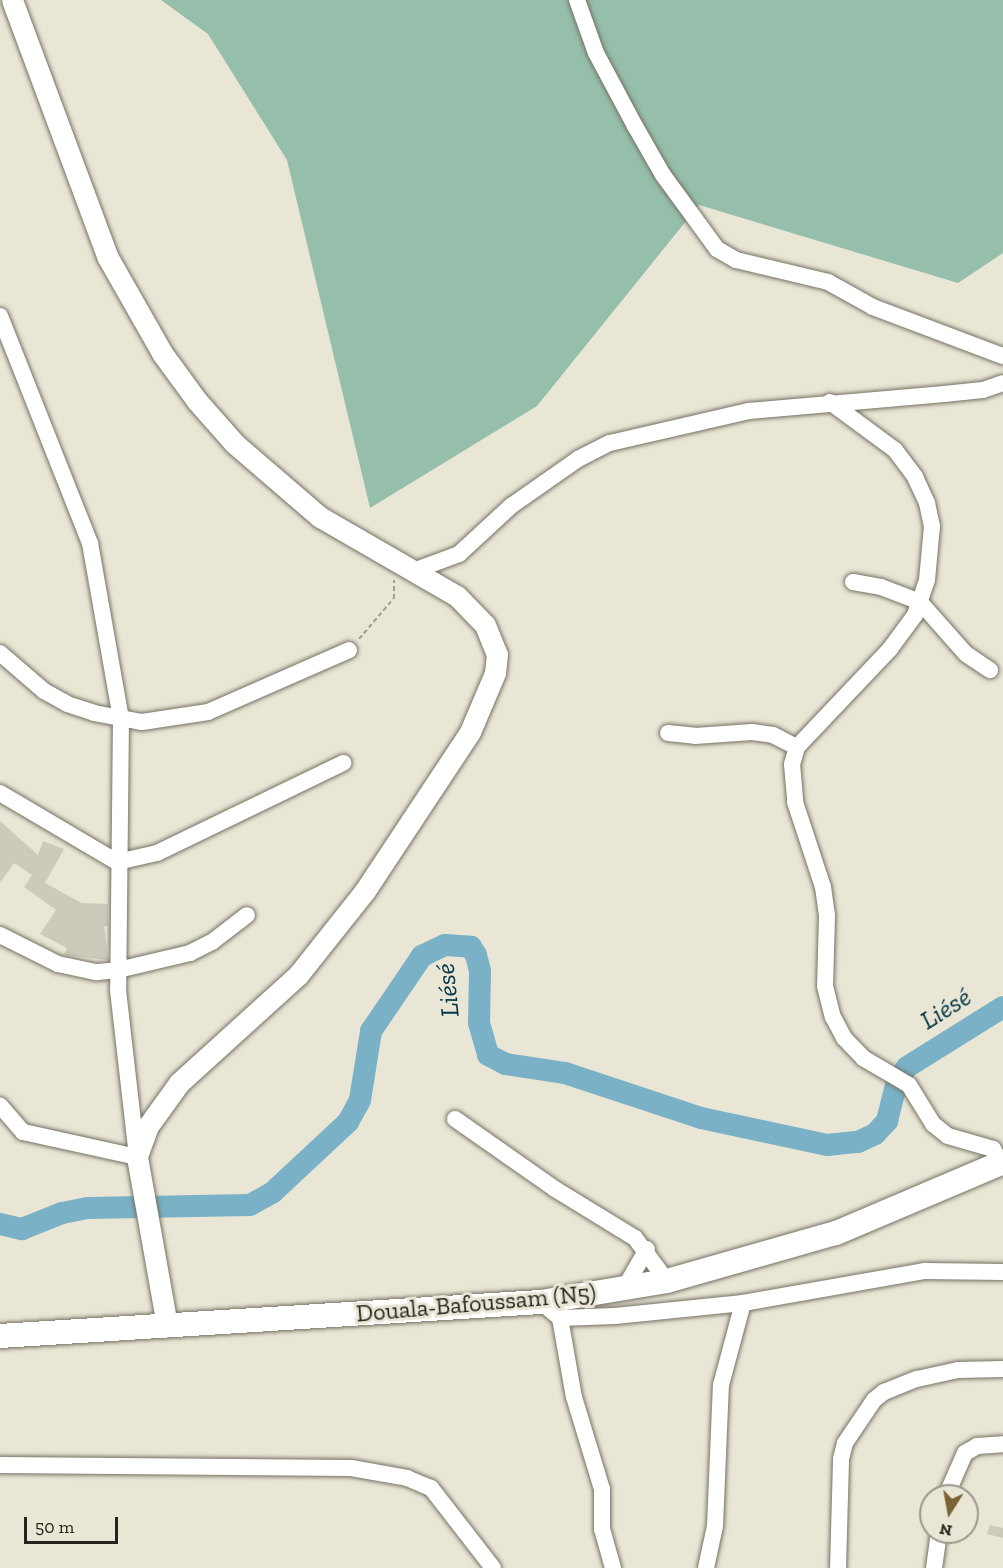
<!DOCTYPE html>
<meta charset="utf-8">
<style>
body{margin:0}
#map{position:relative;width:1003px;height:1568px;overflow:hidden;background:#e9e6d6;font-family:"Zilla Slab",serif}
div>[style]{position:absolute}
.green>*{inset:0;background:#95bfaa}
.river>*{height:22px;margin:-11px;padding:0 11px;transform-origin:11px;border-radius:11px;background:#7ab1c6}
.building>*{inset:0;background:#cecabb}
.path>*{height:2px;margin-top:-1px;transform-origin:0;background:repeating-linear-gradient(90deg,#a19f93 0 4.5px,transparent 0 7.5px)}
.roads{filter:drop-shadow(0 0 2px #757264) drop-shadow(0 0 2px #757264)}
.minor>*{height:16px;margin:-8px;padding:0 8px;transform-origin:8px;border-radius:8px;background:#fff}
.major>*{height:21px;margin:-10.5px;padding:0 10.5px;transform-origin:10.5px;border-radius:10.5px;background:#fff}
.highway>*{height:24px;margin:-12px;padding:0 12px;transform-origin:12px;border-radius:12px;background:#fff}
span{translate:-50% -50%;white-space:nowrap;text-align:center;line-height:1.15;-webkit-text-stroke:6px #e9e6d6;paint-order:stroke}
.street-label{font-size:24px;color:#25241e}
.water-label{font-size:26px;color:#023645;font-style:italic}
.north{position:absolute;left:919px;top:1484px;width:60px;height:60px;box-sizing:border-box;background:#e9e6d6;border:2px solid #9b988c;border-radius:50%;rotate:191deg;font-size:16px;font-weight:700;line-height:24px;text-align:center;color:#25241e}
.north::after{content:'';display:block;margin:auto;width:21px;height:27px;background:#7a6333;clip-path:polygon(50% 0,100% 100%,50% 72%,0 100%)}
.scale{position:absolute;left:24px;top:1517px;width:94px;height:27px;box-sizing:border-box;border:3px solid #25241e;border-top:0;padding-left:8px;font-size:18px;line-height:21px;white-space:nowrap;color:#25241e;-webkit-text-stroke:4px #e9e6d6;paint-order:stroke}
</style>
<div id="map">
<div class="green">
<div style="clip-path:polygon(161px 0,1003px 0,1003px 253px,958px 283px,699px 205px,537px 406px,370px 508px,287px 160px,208px 34px)"></div>
</div>
<div class="river">
<div style="left:0;top:1224px;width:23px;rotate:13deg"></div>
<div style="left:22px;top:1229px;width:43px;rotate:-21.8deg"></div>
<div style="left:62px;top:1213px;width:26px;rotate:-11deg"></div>
<div style="left:88px;top:1208px;width:162px;rotate:-1.1deg"></div>
<div style="left:250px;top:1205px;width:26px;rotate:-29deg"></div>
<div style="left:273px;top:1192px;width:103px;rotate:-43deg"></div>
<div style="left:348px;top:1122px;width:25px;rotate:-61deg"></div>
<div style="left:360px;top:1100px;width:70px;rotate:-80.9deg"></div>
<div style="left:371px;top:1031px;width:91px;rotate:-55.8deg"></div>
<div style="left:422px;top:956px;width:25px;rotate:-26deg"></div>
<div style="left:445px;top:945px;width:26px;rotate:4deg"></div>
<div style="left:471px;top:947px;width:9px;rotate:58deg"></div>
<div style="left:476px;top:955px;width:16px;rotate:76deg"></div>
<div style="left:480px;top:971px;width:52px;rotate:91.1deg"></div>
<div style="left:479px;top:1023px;width:33px;rotate:74deg"></div>
<div style="left:488px;top:1055px;width:20px;rotate:27deg"></div>
<div style="left:506px;top:1064px;width:60px;rotate:8.7deg"></div>
<div style="left:565px;top:1073px;width:143px;rotate:18.3deg"></div>
<div style="left:701px;top:1118px;width:129px;rotate:12.1deg"></div>
<div style="left:827px;top:1145px;width:31px;rotate:-6deg"></div>
<div style="left:858px;top:1142px;width:19px;rotate:-25deg"></div>
<div style="left:875px;top:1134px;width:18px;rotate:-47deg"></div>
<div style="left:887px;top:1121px;width:41px;rotate:-76deg"></div>
<div style="left:897px;top:1081px;width:17px;rotate:-54deg"></div>
<div style="left:907px;top:1067px;width:113px;rotate:-32deg"></div>
</div>
<div class="building">
<div style="clip-path:polygon(0 821px,38px 855px,43px 841px,64px 849px,45px 883px,82px 903px,108px 904px,108px 926px,104px 926px,108px 960px,64px 955px,67px 948px,40px 934px,56px 910px,24px 887px,32px 875px,14px 863px,0 883px)"></div>
<div style="clip-path:polygon(990px 1525px,1003px 1528px,1003px 1538px,987px 1534px)"></div>
</div>
<div class="path">
<div style="left:359px;top:639px;width:54px;rotate:-49.5deg"></div>
<div style="left:394px;top:598px;width:18px;rotate:-90deg"></div>
</div>
<div class="roads">
<div class="minor">
<div style="left:577px;top:0;width:56px;rotate:70.3deg"></div>
<div style="left:596px;top:53px;width:83px;rotate:61.9deg"></div>
<div style="left:635px;top:126px;width:56px;rotate:60.3deg"></div>
<div style="left:663px;top:175px;width:92px;rotate:53.9deg"></div>
<div style="left:717px;top:249px;width:22px;rotate:30deg"></div>
<div style="left:736px;top:260px;width:95px;rotate:13.4deg"></div>
<div style="left:828px;top:282px;width:51px;rotate:29.1deg"></div>
<div style="left:873px;top:307px;width:139px;rotate:20.7deg"></div>
<div style="left:0;top:316px;width:244px;rotate:68.4deg"></div>
<div style="left:90px;top:543px;width:178px;rotate:80deg"></div>
<div style="left:121px;top:718px;width:272px;rotate:90.6deg"></div>
<div style="left:118px;top:990px;width:168px;rotate:83.5deg"></div>
<div style="left:137px;top:1157px;width:117px;rotate:-167.6deg"></div>
<div style="left:23px;top:1132px;width:35px;rotate:-131deg"></div>
<div style="left:830px;top:402px;width:81px;rotate:36.4deg"></div>
<div style="left:895px;top:450px;width:34px;rotate:53deg"></div>
<div style="left:915px;top:477px;width:29px;rotate:65deg"></div>
<div style="left:927px;top:503px;width:24px;rotate:78deg"></div>
<div style="left:932px;top:526px;width:54px;rotate:95.3deg"></div>
<div style="left:927px;top:580px;width:37px;rotate:109deg"></div>
<div style="left:915px;top:615px;width:42px;rotate:126.3deg"></div>
<div style="left:890px;top:649px;width:135px;rotate:133.5deg"></div>
<div style="left:797px;top:747px;width:18px;rotate:106deg"></div>
<div style="left:792px;top:764px;width:38px;rotate:85deg"></div>
<div style="left:795px;top:802px;width:89px;rotate:71.8deg"></div>
<div style="left:823px;top:887px;width:29px;rotate:82deg"></div>
<div style="left:827px;top:916px;width:70px;rotate:91.6deg"></div>
<div style="left:825px;top:986px;width:32px;rotate:76deg"></div>
<div style="left:833px;top:1017px;width:24px;rotate:62deg"></div>
<div style="left:844px;top:1038px;width:28px;rotate:46deg"></div>
<div style="left:863px;top:1058px;width:53px;rotate:30.4deg"></div>
<div style="left:909px;top:1085px;width:46px;rotate:58.4deg"></div>
<div style="left:933px;top:1124px;width:19px;rotate:39deg"></div>
<div style="left:948px;top:1136px;width:47px;rotate:16.1deg"></div>
<div style="left:993px;top:1149px;width:16px;rotate:60deg"></div>
<div style="left:416px;top:570px;width:46px;rotate:-20.4deg"></div>
<div style="left:459px;top:554px;width:71px;rotate:-42.7deg"></div>
<div style="left:511px;top:506px;width:82px;rotate:-35deg"></div>
<div style="left:578px;top:459px;width:36px;rotate:-27deg"></div>
<div style="left:610px;top:443px;width:143px;rotate:-13deg"></div>
<div style="left:749px;top:411px;width:196px;rotate:-5deg"></div>
<div style="left:944px;top:394px;width:39px;rotate:-6deg"></div>
<div style="left:983px;top:390px;width:21px;rotate:-19deg"></div>
<div style="left:853px;top:582px;width:28px;rotate:10deg"></div>
<div style="left:881px;top:587px;width:42px;rotate:21deg"></div>
<div style="left:920px;top:602px;width:69px;rotate:48.5deg"></div>
<div style="left:966px;top:654px;width:29px;rotate:34deg"></div>
<div style="left:0;top:653px;width:58px;rotate:40.8deg"></div>
<div style="left:44px;top:691px;width:26px;rotate:29deg"></div>
<div style="left:67px;top:704px;width:28px;rotate:18deg"></div>
<div style="left:94px;top:713px;width:49px;rotate:10.6deg"></div>
<div style="left:142px;top:722px;width:67px;rotate:-8.6deg"></div>
<div style="left:208px;top:712px;width:154px;rotate:-23.7deg"></div>
<div style="left:668px;top:733px;width:27px;rotate:6deg"></div>
<div style="left:695px;top:736px;width:57px;rotate:-4deg"></div>
<div style="left:752px;top:732px;width:21px;rotate:8deg"></div>
<div style="left:773px;top:735px;width:27px;rotate:27deg"></div>
<div style="left:0;top:793px;width:136px;rotate:30.5deg"></div>
<div style="left:117px;top:862px;width:41px;rotate:-12.7deg"></div>
<div style="left:157px;top:853px;width:207px;rotate:-25.8deg"></div>
<div style="left:0;top:935px;width:65px;rotate:26.6deg"></div>
<div style="left:58px;top:964px;width:40px;rotate:12deg"></div>
<div style="left:97px;top:972px;width:21px;rotate:-5deg"></div>
<div style="left:118px;top:970px;width:74px;rotate:-13.3deg"></div>
<div style="left:190px;top:953px;width:25px;rotate:-27deg"></div>
<div style="left:212px;top:942px;width:44px;rotate:-37.6deg"></div>
<div style="left:455px;top:1119px;width:122px;rotate:35deg"></div>
<div style="left:555px;top:1189px;width:94px;rotate:31.5deg"></div>
<div style="left:635px;top:1238px;width:54px;rotate:53.3deg"></div>
<div style="left:624px;top:1289px;width:46px;rotate:-60.1deg"></div>
<div style="left:541px;top:1302px;width:25px;rotate:40deg"></div>
<div style="left:560px;top:1318px;width:55px;rotate:-2.1deg"></div>
<div style="left:615px;top:1316px;width:129px;rotate:-5.8deg"></div>
<div style="left:743px;top:1303px;width:185px;rotate:-10deg"></div>
<div style="left:925px;top:1271px;width:78px;rotate:0.7deg"></div>
<div style="left:560px;top:1318px;width:80px;rotate:80deg"></div>
<div style="left:574px;top:1397px;width:96px;rotate:73.1deg"></div>
<div style="left:602px;top:1489px;width:40px;rotate:90deg"></div>
<div style="left:602px;top:1529px;width:41px;rotate:74.2deg"></div>
<div style="left:0;top:1465px;width:351px;rotate:0.5deg"></div>
<div style="left:351px;top:1468px;width:57px;rotate:10.1deg"></div>
<div style="left:407px;top:1478px;width:26px;rotate:23deg"></div>
<div style="left:431px;top:1488px;width:101px;rotate:52.2deg"></div>
<div style="left:946px;top:1496px;width:47px;rotate:-66.2deg"></div>
<div style="left:965px;top:1453px;width:14px;rotate:-30deg"></div>
<div style="left:977px;top:1446px;width:26px;rotate:-4deg"></div>
<div style="left:706px;top:1568px;width:43px;rotate:-77.9deg"></div>
<div style="left:715px;top:1526px;width:141px;rotate:-87.6deg"></div>
<div style="left:721px;top:1385px;width:85px;rotate:-75deg"></div>
<div style="left:838px;top:1568px;width:109px;rotate:-88.4deg"></div>
<div style="left:841px;top:1459px;width:16px;rotate:-76deg"></div>
<div style="left:845px;top:1443px;width:52px;rotate:-56deg"></div>
<div style="left:874px;top:1400px;width:13px;rotate:-39deg"></div>
<div style="left:884px;top:1392px;width:35px;rotate:-22deg"></div>
<div style="left:917px;top:1379px;width:42px;rotate:-12.4deg"></div>
<div style="left:958px;top:1370px;width:45px;rotate:-1.3deg"></div>
<div style="left:934px;top:1568px;width:36px;rotate:-82deg"></div>
</div>
<div class="major">
<div style="left:12px;top:0;width:273px;rotate:69.6deg"></div>
<div style="left:107px;top:256px;width:112px;rotate:60.4deg"></div>
<div style="left:162px;top:353px;width:59px;rotate:53.9deg"></div>
<div style="left:197px;top:401px;width:57px;rotate:48.5deg"></div>
<div style="left:235px;top:444px;width:112px;rotate:40.7deg"></div>
<div style="left:320px;top:517px;width:158px;rotate:30deg"></div>
<div style="left:457px;top:596px;width:40px;rotate:46deg"></div>
<div style="left:485px;top:625px;width:31px;rotate:68deg"></div>
<div style="left:497px;top:654px;width:19px;rotate:96deg"></div>
<div style="left:495px;top:673px;width:64px;rotate:113deg"></div>
<div style="left:470px;top:732px;width:192px;rotate:123.5deg"></div>
<div style="left:364px;top:892px;width:106px;rotate:128.5deg"></div>
<div style="left:298px;top:975px;width:161px;rotate:137.8deg"></div>
<div style="left:179px;top:1083px;width:53px;rotate:125.8deg"></div>
<div style="left:148px;top:1126px;width:33px;rotate:110deg"></div>
<div style="left:137px;top:1157px;width:172px;rotate:79.9deg"></div>
</div>
<div class="highway">
<div style="left:0;top:1336px;width:542px;rotate:-3.6deg"></div>
<div style="left:541px;top:1302px;width:128px;rotate:-9.5deg"></div>
<div style="left:667px;top:1281px;width:176px;rotate:-15.9deg"></div>
<div style="left:836px;top:1233px;width:181px;rotate:-23deg"></div>
</div>
</div>
<div class="street-label">
<span style="left:476px;top:1303px;rotate:-5deg">Douala-Bafoussam (N5)</span>
</div>
<div class="water-label">
<span style="left:448px;top:990px;rotate:-96deg">Liésé</span>
<span style="left:946px;top:1009px;rotate:-32deg">Liésé</span>
</div>
<div class="north">N</div>
<div class="scale">50 m</div>
</div>
